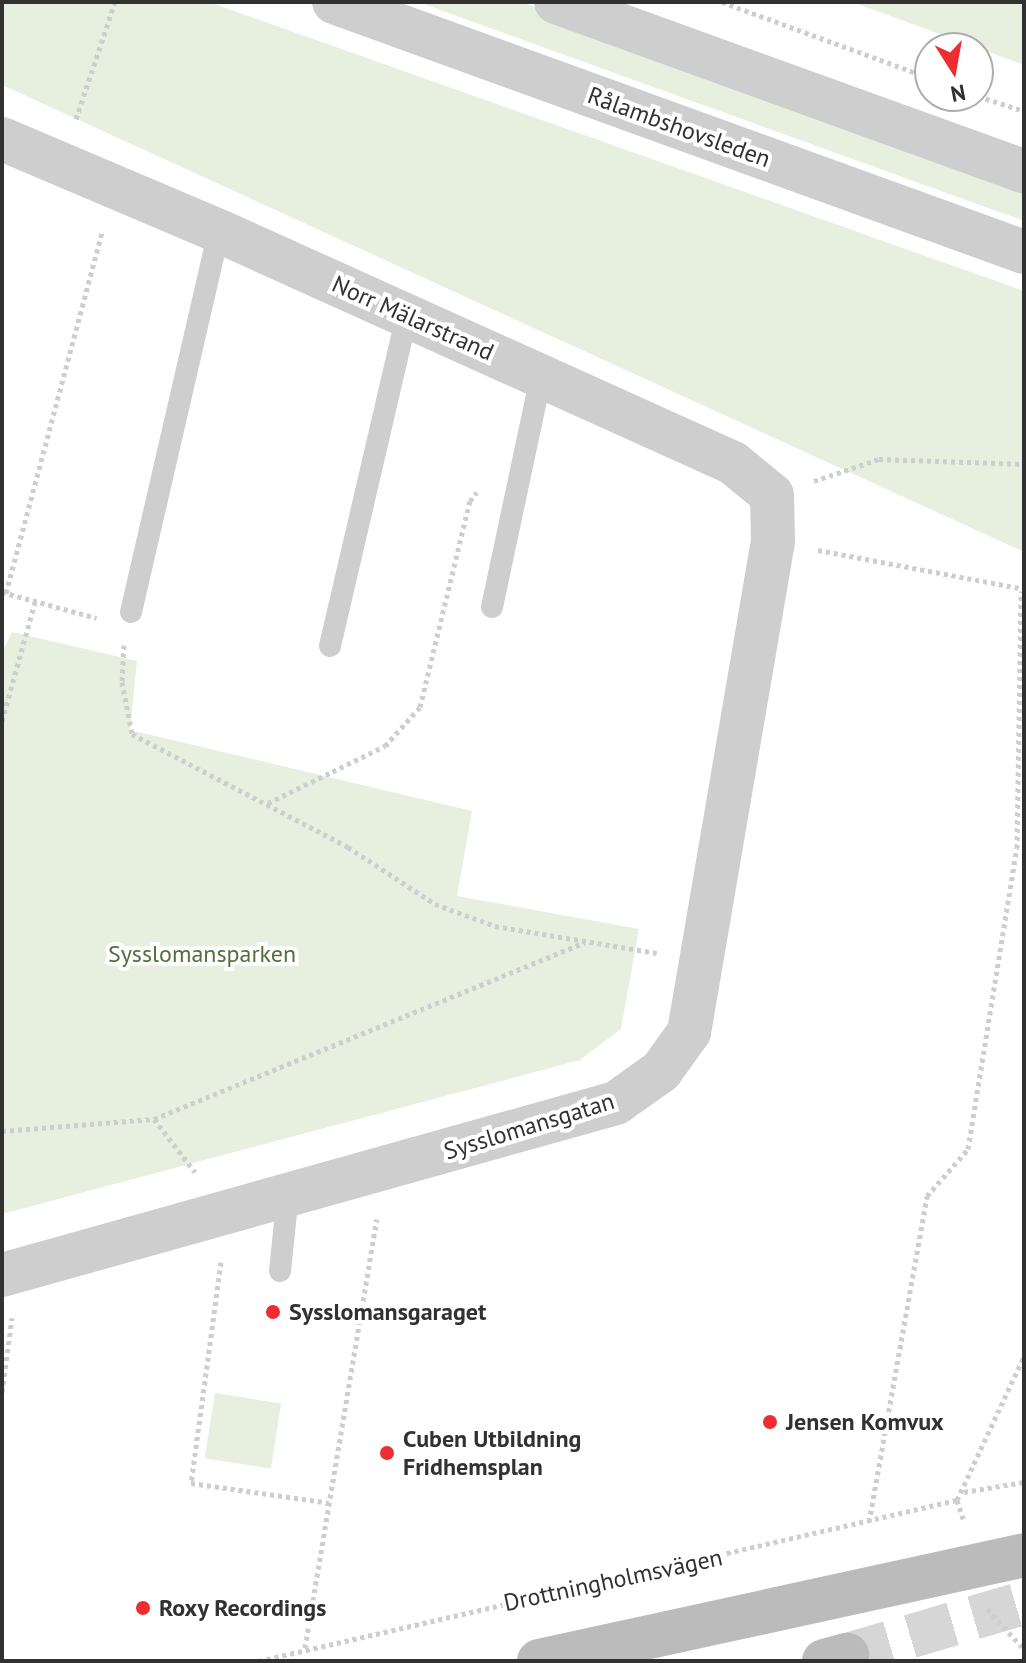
<!DOCTYPE html>
<meta charset="utf-8">
<style>
body{margin:0}
#map{position:relative;width:1026px;height:1663px;overflow:hidden;background:#fff;font-family:"PT Sans",sans-serif}
div>[style]{position:absolute}
.green>*{inset:0;background:#e7efdf;transform-origin:0 0}
.secondary-tunnel>*{height:44px;margin-top:-22px;transform-origin:0;background:repeating-linear-gradient(90deg,#d6d6d6 0 44px,transparent 0 66px)}
.path>*{height:5px;margin-top:-2.5px;transform-origin:0;background:repeating-linear-gradient(90deg,#cecece 0 4px,transparent 0 8px)}
.service>*{height:22px;margin:-11px;padding:0 11px;transform-origin:11px;border-radius:11px;background:#cecece}
.minor>*{height:44px;margin:-22px;padding:0 22px;transform-origin:22px;border-radius:22px;background:#cecece}
.tertiary>*{height:44px;margin:-22px;padding:0 22px;transform-origin:22px;border-radius:22px;background:#cecece}
.secondary>*{height:44px;margin:-22px;padding:0 22px;transform-origin:22px;border-radius:22px;background:#bbb}
.dots>*{width:22px;height:22px;translate:-50% -50%;box-sizing:border-box;border:4px solid #fff;border-radius:50%}
span{translate:-50% -50%;white-space:nowrap;text-align:center;line-height:1.15;-webkit-text-stroke:8px #fff;paint-order:stroke}
.street-label{font-size:24px;color:#313131}
.park-label{font-size:24px;color:#51703b}
.poi-label{font-size:24px;color:#313131;font-weight:700}
.left{translate:0 -50%;text-align:left}
.frame{position:absolute;inset:0;border:4px solid #313131;pointer-events:none}
.north{position:absolute;left:914px;top:32px;width:80px;height:80px;box-sizing:border-box;background:#fff;border:2px solid #adadad;border-radius:50%;rotate:169deg;font-size:22px;font-weight:700;line-height:32px;text-align:center;color:#313131}
.north::after{content:'';display:block;margin:auto;width:28px;height:36px;background:#ee2d30;clip-path:polygon(50% 0,100% 100%,50% 72%,0 100%)}
</style>
<div id="map">
<div class="green">
<div style="clip-path:polygon(2px 2px,209px 2px,1024px 291px,1024px 552px,2px 85px)"></div>
<div style="clip-path:polygon(418px 2px,522px 2px,1024px 183px,1024px 221px)"></div>
<div style="clip-path:polygon(852px 2px,1024px 2px,1024px 65px,978px 48px)"></div>
<div style="clip-path:polygon(12px 632px,137px 661px,130px 730px,472px 811px,457px 896px,639px 929px,621px 1029px,580px 1060px,2px 1214px,2px 652px)"></div>
<div style="left:215px;top:1393px;width:67px;height:66px;rotate:9deg"></div>
</div>
<div class="secondary-tunnel">
<div style="left:847px;top:1655px;width:184px;rotate:-16.4deg"></div>
</div>
<div class="path">
<div style="left:722px;top:2px;width:221px;rotate:20.1deg"></div>
<div style="left:978px;top:96px;width:48px;rotate:18.1deg"></div>
<div style="left:76px;top:119px;width:123px;rotate:-71.6deg"></div>
<div style="left:814px;top:481px;width:69px;rotate:-18.7deg"></div>
<div style="left:879px;top:459px;width:145px;rotate:2deg"></div>
<div style="left:818px;top:550px;width:210px;rotate:10.7deg"></div>
<div style="left:2px;top:592px;width:98px;rotate:15.3deg"></div>
<div style="left:6px;top:593px;width:375px;rotate:-75.1deg"></div>
<div style="left:124px;top:645px;width:37px;rotate:93deg"></div>
<div style="left:122px;top:682px;width:53px;rotate:79.1deg"></div>
<div style="left:132px;top:734px;width:244px;rotate:27.6deg"></div>
<div style="left:348px;top:847px;width:104px;rotate:33.2deg"></div>
<div style="left:435px;top:904px;width:64px;rotate:20.1deg"></div>
<div style="left:495px;top:926px;width:164px;rotate:9.5deg"></div>
<div style="left:2px;top:721px;width:123px;rotate:-74.5deg"></div>
<div style="left:268px;top:803px;width:130px;rotate:-26deg"></div>
<div style="left:385px;top:746px;width:52px;rotate:-48.1deg"></div>
<div style="left:420px;top:707px;width:212px;rotate:-76.4deg"></div>
<div style="left:470px;top:501px;width:11px;rotate:-52deg"></div>
<div style="left:154px;top:1119px;width:67px;rotate:52.3deg"></div>
<div style="left:2px;top:1131px;width:152px;rotate:-4.5deg"></div>
<div style="left:154px;top:1119px;width:466px;rotate:-22.3deg"></div>
<div style="left:221px;top:1262px;width:223px;rotate:97.7deg"></div>
<div style="left:191px;top:1483px;width:139px;rotate:8.2deg"></div>
<div style="left:2px;top:1392px;width:75px;rotate:-82.3deg"></div>
<div style="left:964px;top:1492px;width:61px;rotate:-9.5deg"></div>
<div style="left:957px;top:1500px;width:23px;rotate:72deg"></div>
<div style="left:869px;top:1522px;width:331px;rotate:-79.9deg"></div>
<div style="left:927px;top:1196px;width:62px;rotate:-48.9deg"></div>
<div style="left:968px;top:1149px;width:305px;rotate:-80.8deg"></div>
<div style="left:1017px;top:848px;width:257px;rotate:-89.1deg"></div>
<div style="left:987px;top:1609px;width:54px;rotate:47.2deg"></div>
<div style="left:305px;top:1648px;width:435px;rotate:-80.5deg"></div>
<div style="left:259px;top:1661px;width:716px;rotate:-12.99deg"></div>
<div style="left:957px;top:1500px;width:159px;rotate:-65deg"></div>
</div>
<div class="service">
<div style="left:492px;top:607px;width:236px;rotate:-78deg"></div>
<div style="left:131px;top:612px;width:391px;rotate:-77deg"></div>
<div style="left:330px;top:646px;width:340px;rotate:-76.9deg"></div>
<div style="left:280px;top:1271px;width:77px;rotate:-84.1deg"></div>
</div>
<div class="minor">
<div style="left:2px;top:139px;width:236px;rotate:23deg"></div>
<div style="left:219px;top:231px;width:564px;rotate:24.29deg"></div>
<div style="left:733px;top:463px;width:50px;rotate:39.4deg"></div>
<div style="left:772px;top:495px;width:46px;rotate:88.8deg"></div>
<div style="left:773px;top:541px;width:498px;rotate:99.7deg"></div>
<div style="left:689px;top:1032px;width:48px;rotate:125.7deg"></div>
<div style="left:661px;top:1071px;width:55px;rotate:144.6deg"></div>
<div style="left:616px;top:1103px;width:638px;rotate:164.35deg"></div>
</div>
<div class="tertiary">
<div style="left:334px;top:2px;width:734px;rotate:19.92deg"></div>
<div style="left:556px;top:2px;width:498px;rotate:19.9deg"></div>
</div>
<div class="secondary">
<div style="left:539px;top:1661px;width:496px;rotate:-12.3deg"></div>
<div style="left:824px;top:1661px;width:24px;rotate:-15deg"></div>
</div>
<div class="dots">
<div style="left:273px;top:1312px;background:#ee2d30"></div>
<div style="left:770px;top:1422px;background:#ee2d30"></div>
<div style="left:387px;top:1453px;background:#ee2d30"></div>
<div style="left:143px;top:1608px;background:#ee2d30"></div>
</div>
<div class="street-label">
<span style="left:679px;top:127px;rotate:20deg">Rålambshovsleden</span>
<span style="left:413px;top:318px;rotate:24deg">Norr Mälarstrand</span>
<span style="left:529px;top:1126px;rotate:-17deg">Sysslomansgatan</span>
<span style="left:613px;top:1580px;rotate:-12deg">Drottningholmsvägen</span>
</div>
<div class="park-label">
<span style="left:202px;top:954px">Sysslomansparken</span>
</div>
<div class="poi-label">
<span class="left" style="left:289px;top:1312px">Sysslomansgaraget</span>
<span class="left" style="left:786px;top:1422px">Jensen Komvux</span>
<span class="left" style="left:403px;top:1453px">Cuben Utbildning<br>Fridhemsplan</span>
<span class="left" style="left:159px;top:1608px">Roxy Recordings</span>
</div>
<div class="frame"></div>
<div class="north">N</div>
</div>
